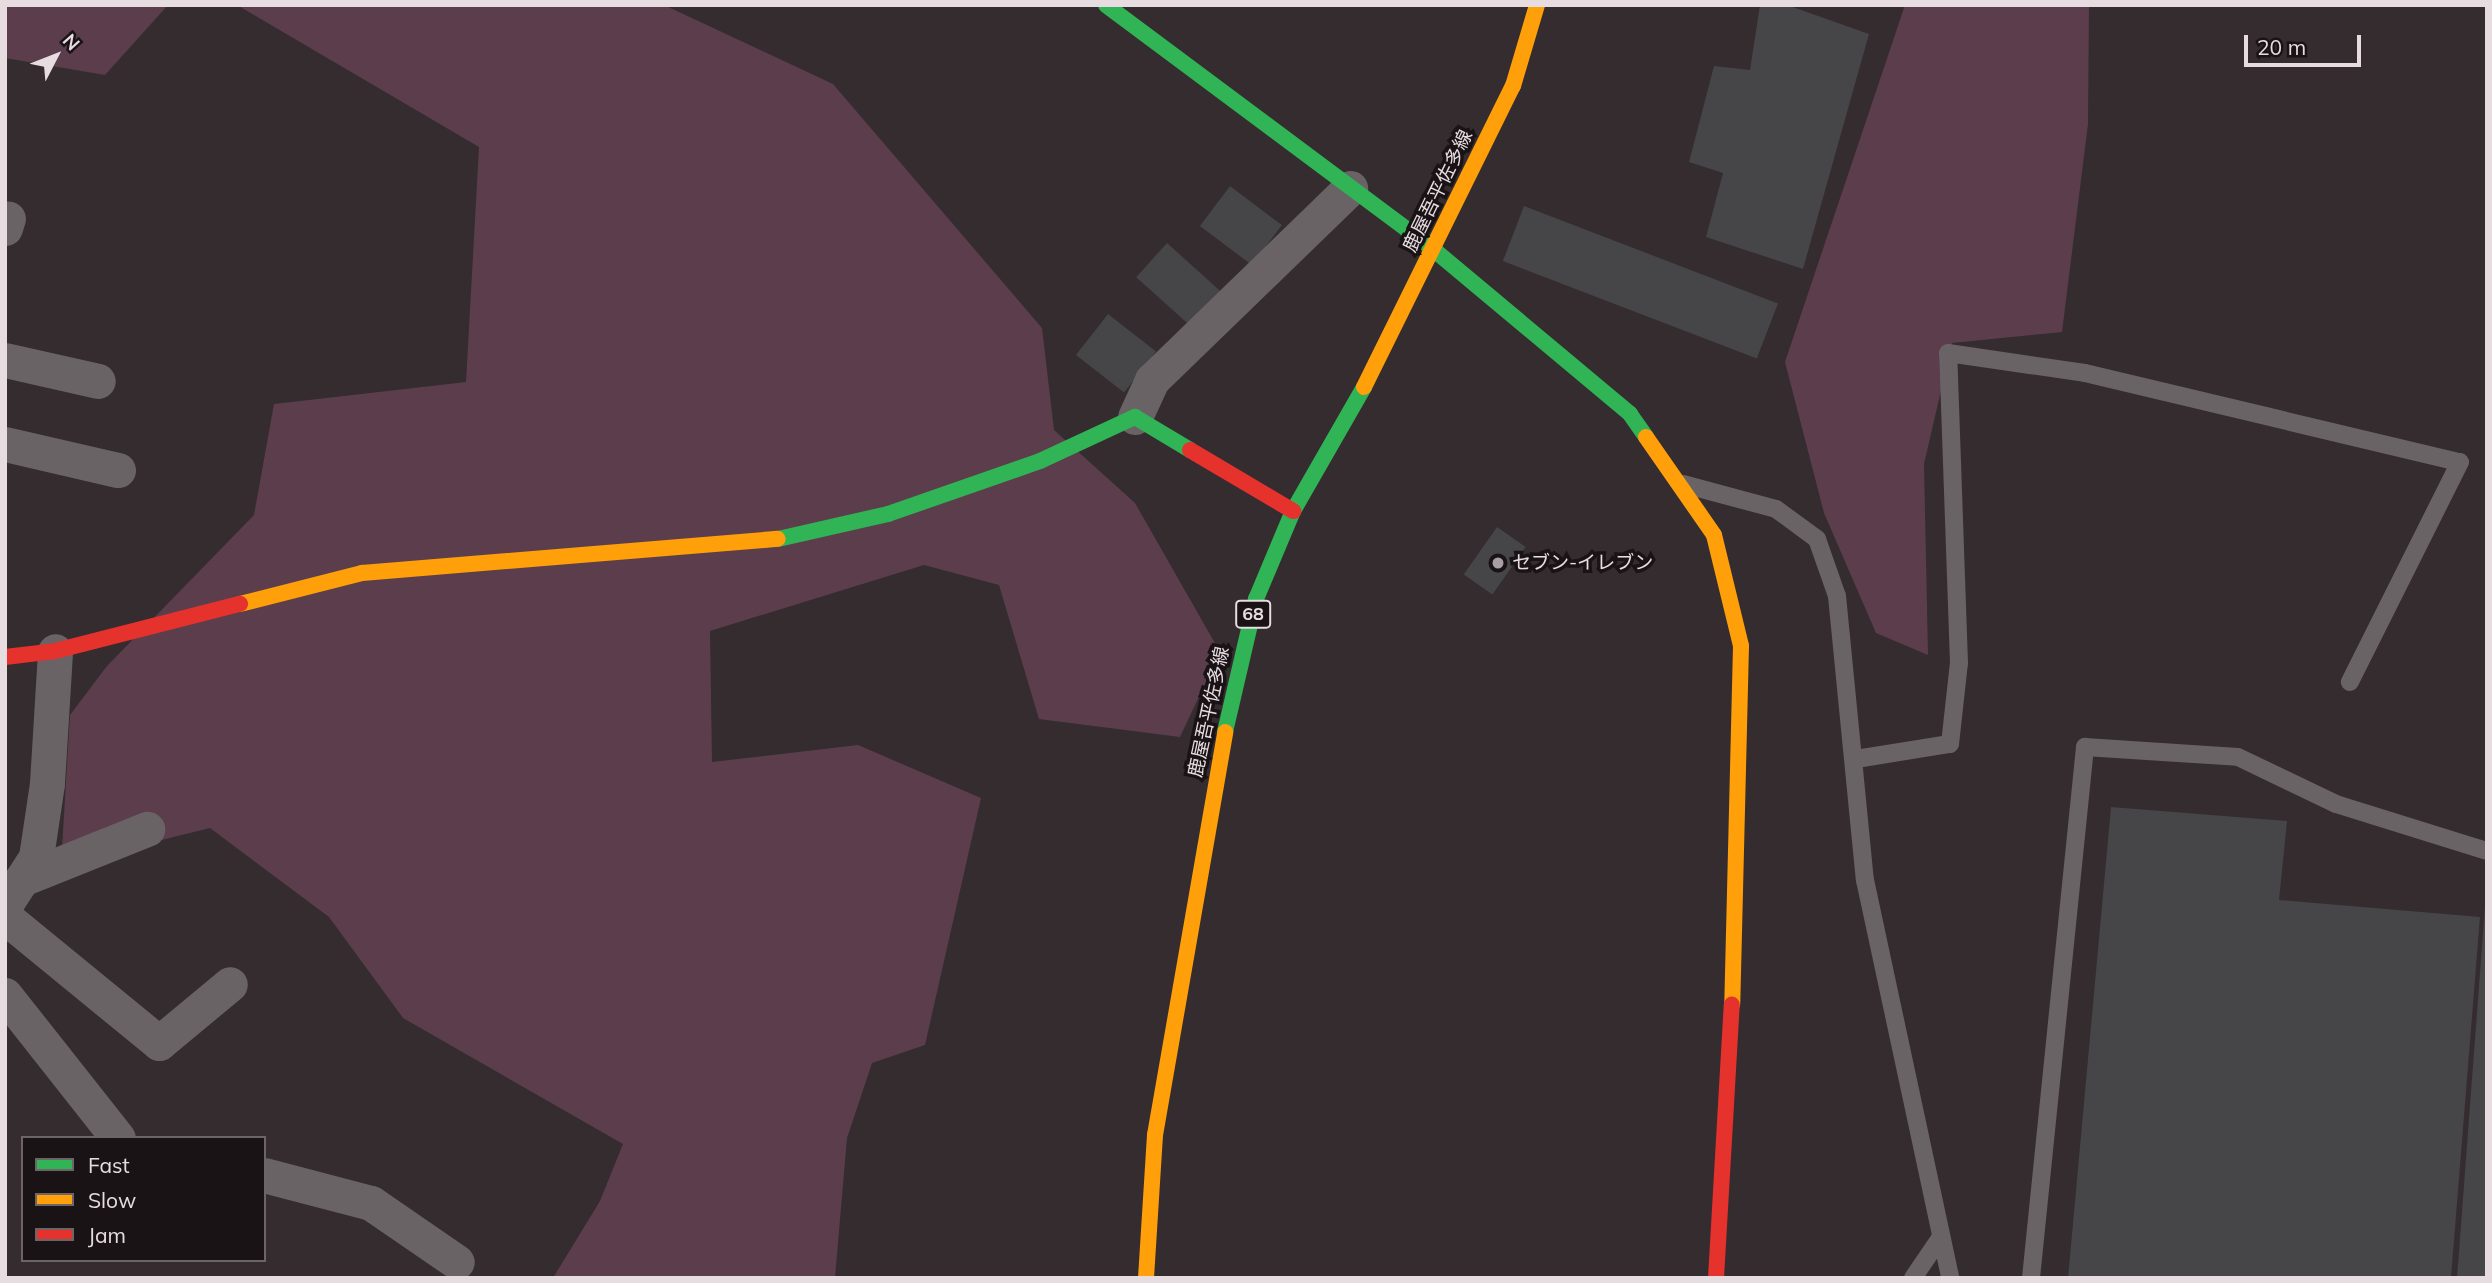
<!DOCTYPE html>
<meta charset="utf-8">
<style>
body{margin:0}
#map{position:relative;width:2492px;height:1283px;overflow:hidden;background:#342c2f;font-family:Mulish,"Noto Sans JP",sans-serif}
div>[style]{position:absolute}
.green>*{inset:0;background:#5c3d4c}
.building>*{inset:0;background:#464547;transform-origin:0 0}
.lane>*{height:18px;margin:-9px;padding:0 9px;transform-origin:9px;border-radius:9px;background:#6a6366}
.street>*{height:35px;margin:-17.5px;padding:0 17.5px;transform-origin:17.5px;border-radius:17.5px;background:#6a6366}
.fast>*{height:16px;margin:-8px;padding:0 8px;transform-origin:8px;border-radius:8px;background:#30b455}
.slow>*{height:16px;margin:-8px;padding:0 8px;transform-origin:8px;border-radius:8px;background:#ff9f0a}
.jam>*{height:16px;margin:-8px;padding:0 8px;transform-origin:8px;border-radius:8px;background:#e5322d}
.dots>*{width:19px;height:19px;translate:-50% -50%;box-sizing:border-box;border:4px solid #1a1316;border-radius:50%}
span{translate:-50% -50%;white-space:nowrap;text-align:center;line-height:1.15;-webkit-text-stroke:7px #1a1316;paint-order:stroke}
.shield-label span{padding:2px 5px;background:#1a1316;border:2px solid;border-radius:5px;-webkit-text-stroke-width:0}
.shield-label{font-size:18px;color:#e7dde1;font-weight:700}
.street-label{font-size:19px;color:#e7dde1}
.poi-label{font-size:19px;color:#e7dde1}
.left{translate:0 -50%;text-align:left}
.frame{position:absolute;inset:0;border:7px solid #e7dde1;pointer-events:none}
.legend{position:absolute;left:21px;top:1136px;width:245px;height:126px;box-sizing:border-box;background:#1a1316;border:2px solid #6c6467;margin:0;padding:9px 12px;list-style:none;font-size:21px;color:#e7dde1}
.legend li{display:flex;align-items:center;gap:14px;height:35px}
.legend b{width:35px;border:2px solid #6c6467}
.north{position:absolute;left:21px;top:21px;width:70px;height:70px;-webkit-text-stroke:5px #1a1316;paint-order:stroke;rotate:48deg;font-size:19px;font-weight:700;line-height:28px;text-align:center;color:#e7dde1}
.north::after{content:'';display:block;margin:auto;width:24px;height:32px;background:#e7dde1;clip-path:polygon(50% 0,100% 100%,50% 72%,0 100%)}
.scale{position:absolute;left:2244px;top:35px;width:117px;height:32px;box-sizing:border-box;border:4px solid #e7dde1;border-top:0;padding-left:9px;font-size:21px;line-height:24px;white-space:nowrap;color:#e7dde1;-webkit-text-stroke:5px #1a1316;paint-order:stroke}
</style>
<div id="map">
<div class="green">
<div style="clip-path:polygon(5px 5px,168px 5px,105px 75px,5px 58px)"></div>
<div style="clip-path:polygon(237px 5px,664px 5px,833px 84px,1042px 328px,1054px 430px,1135px 503px,1220px 652px,1180px 737px,1039px 719px,999px 585px,924px 565px,710px 631px,712px 762px,858px 745px,981px 798px,925px 1045px,872px 1063px,847px 1138px,835px 1278px,553px 1278px,600px 1201px,623px 1144px,403px 1018px,329px 917px,210px 828px,61px 865px,70px 715px,107px 666px,254px 515px,274px 404px,466px 382px,479px 147px)"></div>
<div style="clip-path:polygon(1905px 5px,2089px 5px,2088px 124px,2062px 332px,1952px 343px,1924px 464px,1928px 655px,1876px 633px,1824px 513px,1785px 362px)"></div>
</div>
<div class="building">
<div style="clip-path:polygon(1760px 5px,1787px 5px,1869px 34px,1803px 269px,1706px 237px,1723px 173px,1689px 162px,1714px 66px,1750px 70px)"></div>
<div style="left:1230px;top:186px;width:65px;height:50px;rotate:37deg"></div>
<div style="left:1524px;top:206px;width:272px;height:59px;rotate:21deg"></div>
<div style="left:1167px;top:243px;width:72px;height:46px;rotate:42deg"></div>
<div style="left:1108px;top:314px;width:61px;height:52px;rotate:38deg"></div>
<div style="left:1497px;top:527px;width:35px;height:58px;rotate:35deg"></div>
<div style="clip-path:polygon(2111px 807px,2287px 821px,2279px 900px,2480px 917px,2451px 1278px,2068px 1278px)"></div>
<div style="clip-path:polygon(2485px 906px,2487px 1278px,2457px 1278px)"></div>
</div>
<div class="lane">
<div style="left:1683px;top:484px;width:96px;rotate:15deg"></div>
<div style="left:1776px;top:509px;width:51px;rotate:36.2deg"></div>
<div style="left:1817px;top:539px;width:60px;rotate:70.7deg"></div>
<div style="left:1837px;top:596px;width:285px;rotate:84.4deg"></div>
<div style="left:1865px;top:880px;width:407px;rotate:77.9deg"></div>
<div style="left:1856px;top:759px;width:95px;rotate:-9.1deg"></div>
<div style="left:1950px;top:744px;width:81px;rotate:-83.7deg"></div>
<div style="left:1959px;top:663px;width:310px;rotate:-92deg"></div>
<div style="left:1948px;top:353px;width:138px;rotate:8.3deg"></div>
<div style="left:2085px;top:373px;width:385px;rotate:13.4deg"></div>
<div style="left:2460px;top:462px;width:246px;rotate:116.6deg"></div>
<div style="left:1913px;top:1278px;width:50px;rotate:-55.7deg"></div>
<div style="left:2031px;top:1278px;width:534px;rotate:-84.19deg"></div>
<div style="left:2085px;top:747px;width:153px;rotate:3.7deg"></div>
<div style="left:2238px;top:757px;width:109px;rotate:25.6deg"></div>
<div style="left:2336px;top:804px;width:158px;rotate:17.3deg"></div>
</div>
<div class="street">
<div style="left:5px;top:228px;width:10px;rotate:-73deg"></div>
<div style="left:5px;top:360px;width:95px;rotate:12.7deg"></div>
<div style="left:1135px;top:417px;width:41px;rotate:-65.3deg"></div>
<div style="left:1152px;top:380px;width:276px;rotate:-44.1deg"></div>
<div style="left:5px;top:444px;width:116px;rotate:13deg"></div>
<div style="left:22px;top:879px;width:135px;rotate:-21.8deg"></div>
<div style="left:5px;top:905px;width:57px;rotate:-57.1deg"></div>
<div style="left:36px;top:857px;width:75px;rotate:-81.5deg"></div>
<div style="left:47px;top:783px;width:132px;rotate:-86.5deg"></div>
<div style="left:5px;top:917px;width:199px;rotate:39.3deg"></div>
<div style="left:159px;top:1043px;width:92px;rotate:-39.7deg"></div>
<div style="left:5px;top:995px;width:182px;rotate:51.7deg"></div>
<div style="left:264px;top:1175px;width:111px;rotate:14.7deg"></div>
<div style="left:371px;top:1203px;width:104px;rotate:34.5deg"></div>
</div>
<div class="fast">
<div style="left:1106px;top:5px;width:408px;rotate:36.7deg"></div>
<div style="left:1433px;top:249px;width:257px;rotate:39.9deg"></div>
<div style="left:1630px;top:414px;width:28px;rotate:55deg"></div>
<div style="left:778px;top:539px;width:113px;rotate:-12.8deg"></div>
<div style="left:888px;top:514px;width:161px;rotate:-19.2deg"></div>
<div style="left:1040px;top:461px;width:105px;rotate:-24.9deg"></div>
<div style="left:1135px;top:417px;width:64px;rotate:31deg"></div>
<div style="left:1225px;top:732px;width:137px;rotate:-76.9deg"></div>
<div style="left:1256px;top:599px;width:95px;rotate:-67.2deg"></div>
<div style="left:1293px;top:511px;width:143px;rotate:-60.2deg"></div>
</div>
<div class="slow">
<div style="left:1364px;top:387px;width:336px;rotate:-63.7deg"></div>
<div style="left:1513px;top:86px;width:84px;rotate:-73.5deg"></div>
<div style="left:1646px;top:437px;width:119px;rotate:55.2deg"></div>
<div style="left:1714px;top:535px;width:114px;rotate:76.3deg"></div>
<div style="left:1741px;top:646px;width:358px;rotate:91.4deg"></div>
<div style="left:240px;top:604px;width:126px;rotate:-14.3deg"></div>
<div style="left:362px;top:573px;width:417px;rotate:-4.7deg"></div>
<div style="left:1146px;top:1278px;width:143px;rotate:-86.4deg"></div>
<div style="left:1155px;top:1135px;width:409px;rotate:-80.1deg"></div>
</div>
<div class="jam">
<div style="left:1190px;top:450px;width:120px;rotate:30.6deg"></div>
<div style="left:5px;top:657px;width:50px;rotate:-6.8deg"></div>
<div style="left:55px;top:651px;width:191px;rotate:-14.3deg"></div>
<div style="left:1716px;top:1278px;width:274px;rotate:-86.7deg"></div>
</div>
<div class="dots">
<div style="left:1498px;top:563px;background:#a89fa3"></div>
</div>
<div class="shield-label">
<span style="left:1253px;top:614px">68</span>
</div>
<div class="street-label">
<span style="left:1438px;top:191px;rotate:-64deg">鹿屋吾平佐多線</span>
<span style="left:1209px;top:712px;rotate:-78deg">鹿屋吾平佐多線</span>
</div>
<div class="poi-label">
<span class="left" style="left:1512px;top:563px">セブン-イレブン</span>
</div>
<div class="frame"></div>
<ul class="legend">
<li><b style="height:9px;background:#30b455"></b>Fast</li>
<li><b style="height:9px;background:#ff9f0a"></b>Slow</li>
<li><b style="height:9px;background:#e5322d"></b>Jam</li>
</ul>
<div class="north">N</div>
<div class="scale">20 m</div>
</div>
